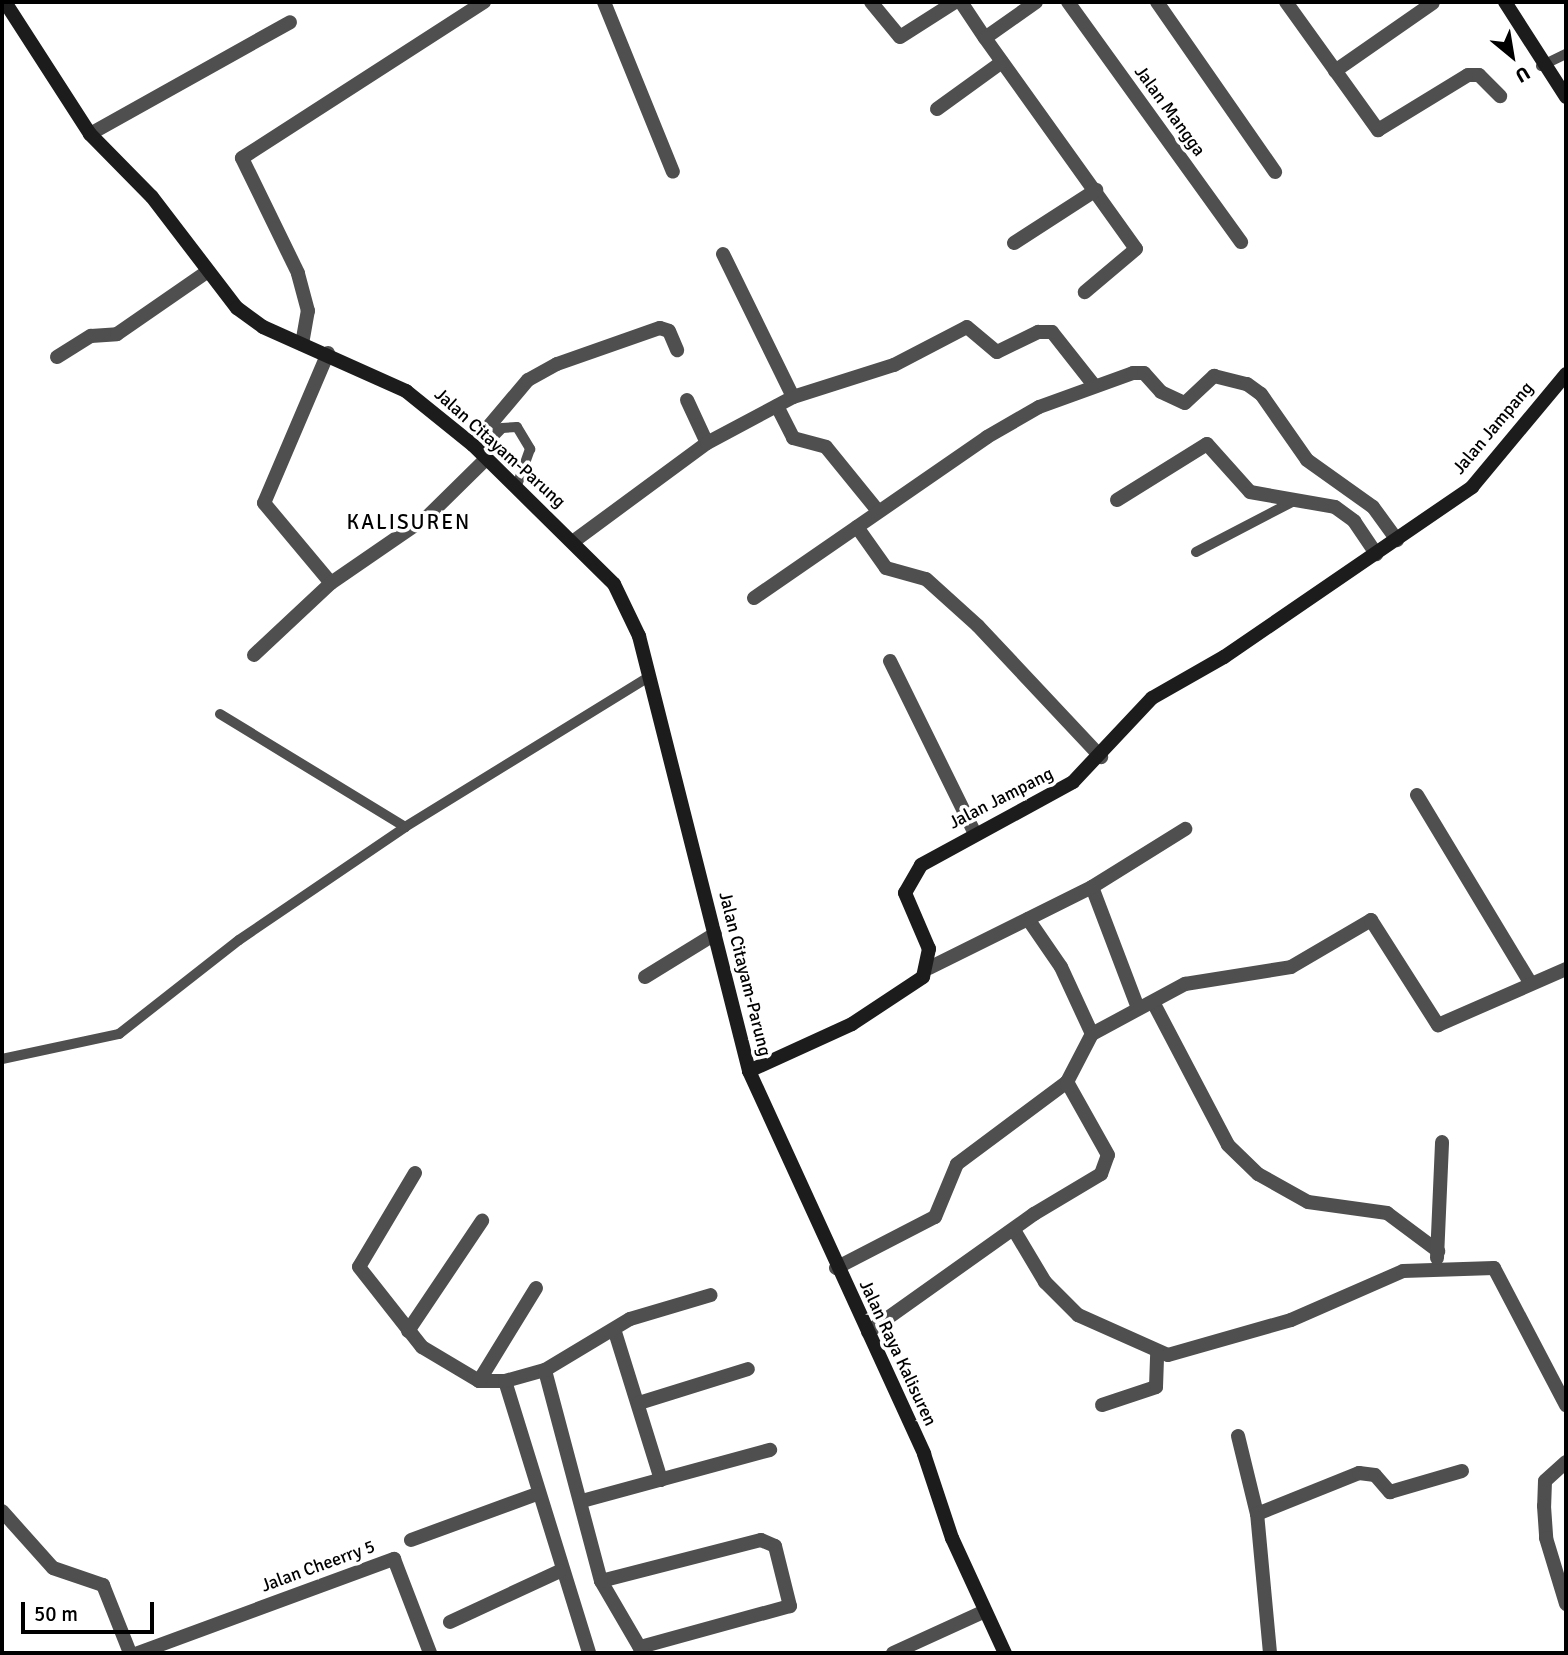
<!DOCTYPE html>
<style>
body{margin:0}
#map{position:relative;width:1568px;height:1655px;overflow:hidden;background:#fff;font-family:Signika,sans-serif}
div>[style]{position:absolute}
.lane>*{height:10px;margin:-5px;padding:0 5px;transform-origin:5px;border-radius:5px;background:#4f4f4f}
.street>*{height:14px;margin:-7px;padding:0 7px;transform-origin:7px;border-radius:7px;background:#4f4f4f}
.secondary>*{height:14px;margin:-7px;padding:0 7px;transform-origin:7px;border-radius:7px;background:#1c1c1c}
span{translate:-50% -50%;white-space:nowrap;text-align:center;line-height:1.15;-webkit-text-stroke:7px #fff;paint-order:stroke}
.street-label{font-size:18px;color:#000}
.quarter-label{font-size:21px;color:#000;letter-spacing:2px}
.frame{position:absolute;inset:0;border:4px solid #000;pointer-events:none}
.north{position:absolute;left:1477px;top:21px;width:70px;height:70px;-webkit-text-stroke:5px #fff;paint-order:stroke;rotate:150deg;font-size:19px;font-weight:700;line-height:28px;text-align:center;color:#000}
.north::after{content:'';display:block;margin:auto;width:24px;height:32px;background:#000;clip-path:polygon(50% 0,100% 100%,50% 72%,0 100%)}
.scale{position:absolute;left:21px;top:1602px;width:133px;height:32px;box-sizing:border-box;border:4px solid #000;border-top:0;padding-left:9px;font-size:21px;line-height:24px;white-space:nowrap;color:#000;-webkit-text-stroke:5px #fff;paint-order:stroke}
</style>
<div id="map">
<div class="lane">
<div style="left:1541px;top:66px;width:28px;rotate:-26deg"></div>
<div style="left:479px;top:452px;width:33px;rotate:-46deg"></div>
<div style="left:502px;top:428px;width:15px;rotate:-4deg"></div>
<div style="left:517px;top:427px;width:26px;rotate:59deg"></div>
<div style="left:530px;top:449px;width:41px;rotate:109.7deg"></div>
<div style="left:1196px;top:552px;width:113px;rotate:-27.5deg"></div>
<div style="left:220px;top:714px;width:217px;rotate:31.4deg"></div>
<div style="left:2px;top:1059px;width:120px;rotate:-12.1deg"></div>
<div style="left:119px;top:1034px;width:152px;rotate:-38.1deg"></div>
<div style="left:239px;top:940px;width:201px;rotate:-34.2deg"></div>
<div style="left:405px;top:827px;width:288px;rotate:-31.6deg"></div>
</div>
<div class="street">
<div style="left:604px;top:2px;width:183px;rotate:67.9deg"></div>
<div style="left:871px;top:2px;width:45px;rotate:50.4deg"></div>
<div style="left:900px;top:37px;width:65px;rotate:-32.5deg"></div>
<div style="left:961px;top:2px;width:43px;rotate:56.3deg"></div>
<div style="left:1036px;top:2px;width:62px;rotate:144.8deg"></div>
<div style="left:985px;top:38px;width:259px;rotate:54.4deg"></div>
<div style="left:1136px;top:249px;width:67px;rotate:139.9deg"></div>
<div style="left:1068px;top:2px;width:296px;rotate:54.2deg"></div>
<div style="left:1157px;top:2px;width:207px;rotate:55.2deg"></div>
<div style="left:1286px;top:2px;width:158px;rotate:54.3deg"></div>
<div style="left:1378px;top:130px;width:105px;rotate:-31.4deg"></div>
<div style="left:1468px;top:75px;width:11px"></div>
<div style="left:1479px;top:75px;width:30px;rotate:45deg"></div>
<div style="left:1335px;top:71px;width:119px;rotate:-34.8deg"></div>
<div style="left:937px;top:109px;width:80px;rotate:-35.9deg"></div>
<div style="left:90px;top:134px;width:229px;rotate:-29.2deg"></div>
<div style="left:1014px;top:243px;width:98px;rotate:-32.9deg"></div>
<div style="left:723px;top:254px;width:159px;rotate:63.9deg"></div>
<div style="left:302px;top:344px;width:34px;rotate:-80deg"></div>
<div style="left:308px;top:311px;width:39px;rotate:-105deg"></div>
<div style="left:298px;top:273px;width:128px;rotate:-116deg"></div>
<div style="left:242px;top:158px;width:288px;rotate:-32.8deg"></div>
<div style="left:328px;top:353px;width:163px;rotate:113.1deg"></div>
<div style="left:264px;top:503px;width:104px;rotate:50.1deg"></div>
<div style="left:57px;top:357px;width:40px;rotate:-32deg"></div>
<div style="left:91px;top:336px;width:26px;rotate:-4deg"></div>
<div style="left:117px;top:334px;width:109px;rotate:-34.6deg"></div>
<div style="left:687px;top:400px;width:47px;rotate:65.1deg"></div>
<div style="left:777px;top:406px;width:36px;rotate:63deg"></div>
<div style="left:793px;top:438px;width:34px;rotate:15deg"></div>
<div style="left:826px;top:447px;width:82px;rotate:50.9deg"></div>
<div style="left:473px;top:445px;width:85px;rotate:-49.8deg"></div>
<div style="left:528px;top:380px;width:33px;rotate:-29deg"></div>
<div style="left:557px;top:364px;width:109px;rotate:-19.3deg"></div>
<div style="left:660px;top:328px;width:9px;rotate:18deg"></div>
<div style="left:669px;top:331px;width:21px;rotate:67deg"></div>
<div style="left:1117px;top:500px;width:106px;rotate:-31.9deg"></div>
<div style="left:1207px;top:444px;width:64px;rotate:48.1deg"></div>
<div style="left:1250px;top:492px;width:86px;rotate:10deg"></div>
<div style="left:1335px;top:507px;width:24px;rotate:36deg"></div>
<div style="left:1354px;top:521px;width:40px;rotate:56deg"></div>
<div style="left:857px;top:527px;width:50px;rotate:54.7deg"></div>
<div style="left:886px;top:568px;width:41px;rotate:15.4deg"></div>
<div style="left:926px;top:579px;width:70px;rotate:42.1deg"></div>
<div style="left:978px;top:626px;width:180px;rotate:46.8deg"></div>
<div style="left:574px;top:541px;width:165px;rotate:-36.4deg"></div>
<div style="left:707px;top:443px;width:98px;rotate:-28.1deg"></div>
<div style="left:793px;top:397px;width:106px;rotate:-17.6deg"></div>
<div style="left:894px;top:365px;width:82px;rotate:-27.5deg"></div>
<div style="left:967px;top:327px;width:39px;rotate:40deg"></div>
<div style="left:997px;top:352px;width:46px;rotate:-26deg"></div>
<div style="left:1038px;top:332px;width:14px"></div>
<div style="left:1052px;top:332px;width:66px;rotate:51.7deg"></div>
<div style="left:754px;top:598px;width:283px;rotate:-34.6deg"></div>
<div style="left:987px;top:437px;width:60px;rotate:-30deg"></div>
<div style="left:1039px;top:407px;width:100px;rotate:-19.9deg"></div>
<div style="left:1133px;top:373px;width:11px"></div>
<div style="left:1144px;top:373px;width:25px;rotate:48deg"></div>
<div style="left:1161px;top:392px;width:26px;rotate:25deg"></div>
<div style="left:1185px;top:403px;width:40px;rotate:-43deg"></div>
<div style="left:1214px;top:376px;width:34px;rotate:14deg"></div>
<div style="left:1247px;top:384px;width:17px;rotate:36deg"></div>
<div style="left:1261px;top:394px;width:80px;rotate:55.1deg"></div>
<div style="left:1307px;top:460px;width:81px;rotate:35.5deg"></div>
<div style="left:1373px;top:507px;width:41px;rotate:54deg"></div>
<div style="left:254px;top:655px;width:105px;rotate:-43.1deg"></div>
<div style="left:331px;top:583px;width:116px;rotate:-34.5deg"></div>
<div style="left:427px;top:517px;width:83px;rotate:-44.5deg"></div>
<div style="left:890px;top:661px;width:193px;rotate:63.8deg"></div>
<div style="left:1417px;top:795px;width:218px;rotate:58.9deg"></div>
<div style="left:1092px;top:887px;width:129px;rotate:69.2deg"></div>
<div style="left:1028px;top:919px;width:58px;rotate:55.5deg"></div>
<div style="left:1061px;top:967px;width:74px;rotate:65.2deg"></div>
<div style="left:929px;top:968px;width:182px;rotate:-26.4deg"></div>
<div style="left:1092px;top:887px;width:110px;rotate:-31.9deg"></div>
<div style="left:645px;top:977px;width:82px;rotate:-31.6deg"></div>
<div style="left:1153px;top:1002px;width:161px;rotate:62.3deg"></div>
<div style="left:1228px;top:1145px;width:42px;rotate:44deg"></div>
<div style="left:1258px;top:1174px;width:57px;rotate:29.2deg"></div>
<div style="left:1308px;top:1202px;width:80px;rotate:7.9deg"></div>
<div style="left:1387px;top:1213px;width:64px;rotate:36.7deg"></div>
<div style="left:415px;top:1173px;width:109px;rotate:120.8deg"></div>
<div style="left:359px;top:1267px;width:102px;rotate:51.8deg"></div>
<div style="left:422px;top:1347px;width:66px;rotate:30.8deg"></div>
<div style="left:479px;top:1381px;width:26px"></div>
<div style="left:505px;top:1381px;width:285px;rotate:72.8deg"></div>
<div style="left:1014px;top:1230px;width:61px;rotate:59.2deg"></div>
<div style="left:1045px;top:1282px;width:47px;rotate:45deg"></div>
<div style="left:1078px;top:1315px;width:98px;rotate:24deg"></div>
<div style="left:1168px;top:1355px;width:128px;rotate:-15.9deg"></div>
<div style="left:1291px;top:1320px;width:122px;rotate:-23.6deg"></div>
<div style="left:1403px;top:1271px;width:91px;rotate:-1.9deg"></div>
<div style="left:1494px;top:1268px;width:155px;rotate:62.3deg"></div>
<div style="left:1437px;top:1258px;width:116px;rotate:-87.5deg"></div>
<div style="left:836px;top:1268px;width:111px;rotate:-27.3deg"></div>
<div style="left:935px;top:1217px;width:57px;rotate:-67.5deg"></div>
<div style="left:957px;top:1164px;width:137px;rotate:-36.7deg"></div>
<div style="left:1067px;top:1082px;width:54px;rotate:-62.5deg"></div>
<div style="left:1092px;top:1034px;width:106px;rotate:-28.3deg"></div>
<div style="left:1185px;top:984px;width:107px;rotate:-9.1deg"></div>
<div style="left:1291px;top:967px;width:93px;rotate:-30.4deg"></div>
<div style="left:1371px;top:920px;width:125px;rotate:57.5deg"></div>
<div style="left:1438px;top:1025px;width:140px;rotate:-23.6deg"></div>
<div style="left:408px;top:1331px;width:133px;rotate:-56.1deg"></div>
<div style="left:615px;top:1332px;width:155px;rotate:72.7deg"></div>
<div style="left:868px;top:1332px;width:204px;rotate:-35.4deg"></div>
<div style="left:1034px;top:1214px;width:78px;rotate:-30.8deg"></div>
<div style="left:1101px;top:1174px;width:20px;rotate:-70deg"></div>
<div style="left:1108px;top:1155px;width:84px;rotate:-119.3deg"></div>
<div style="left:479px;top:1381px;width:109px;rotate:-58.5deg"></div>
<div style="left:505px;top:1381px;width:41px;rotate:-15.4deg"></div>
<div style="left:639px;top:1403px;width:114px;rotate:-17.3deg"></div>
<div style="left:1102px;top:1405px;width:57px;rotate:-18.4deg"></div>
<div style="left:1156px;top:1387px;width:33px;rotate:-88deg"></div>
<div style="left:1238px;top:1436px;width:80px;rotate:76.3deg"></div>
<div style="left:1566px;top:1462px;width:28px;rotate:138deg"></div>
<div style="left:1545px;top:1481px;width:25px;rotate:92deg"></div>
<div style="left:1544px;top:1506px;width:32px;rotate:86deg"></div>
<div style="left:1546px;top:1538px;width:69px;rotate:73.1deg"></div>
<div style="left:582px;top:1501px;width:195px;rotate:-15.2deg"></div>
<div style="left:2px;top:1511px;width:76px;rotate:48.2deg"></div>
<div style="left:53px;top:1568px;width:53px;rotate:18.8deg"></div>
<div style="left:103px;top:1585px;width:73px;rotate:68.3deg"></div>
<div style="left:411px;top:1540px;width:134px;rotate:-20.1deg"></div>
<div style="left:601px;top:1581px;width:165px;rotate:-14.4deg"></div>
<div style="left:761px;top:1540px;width:15px;rotate:23deg"></div>
<div style="left:775px;top:1546px;width:62px;rotate:76deg"></div>
<div style="left:790px;top:1606px;width:156px;rotate:164.7deg"></div>
<div style="left:450px;top:1622px;width:121px;rotate:-24.9deg"></div>
<div style="left:138px;top:1653px;width:273px;rotate:-20.2deg"></div>
<div style="left:394px;top:1559px;width:101px;rotate:69deg"></div>
<div style="left:643px;top:1653px;width:83px;rotate:-120.3deg"></div>
<div style="left:601px;top:1581px;width:218px;rotate:-104.9deg"></div>
<div style="left:545px;top:1370px;width:99px;rotate:-31deg"></div>
<div style="left:630px;top:1319px;width:84px;rotate:-16.5deg"></div>
<div style="left:893px;top:1653px;width:101px;rotate:-24.5deg"></div>
<div style="left:1270px;top:1653px;width:140px;rotate:-95.3deg"></div>
<div style="left:1257px;top:1514px;width:110px;rotate:-21.9deg"></div>
<div style="left:1359px;top:1473px;width:16px;rotate:7deg"></div>
<div style="left:1375px;top:1475px;width:23px;rotate:49deg"></div>
<div style="left:1390px;top:1492px;width:75px;rotate:-16.3deg"></div>
</div>
<div class="secondary">
<div style="left:5px;top:2px;width:157px;rotate:57.2deg"></div>
<div style="left:90px;top:134px;width:88px;rotate:45.5deg"></div>
<div style="left:152px;top:197px;width:140px;rotate:52.6deg"></div>
<div style="left:237px;top:308px;width:32px;rotate:36deg"></div>
<div style="left:263px;top:327px;width:157px;rotate:24.1deg"></div>
<div style="left:406px;top:391px;width:86px;rotate:38.9deg"></div>
<div style="left:473px;top:445px;width:198px;rotate:44.6deg"></div>
<div style="left:614px;top:584px;width:58px;rotate:64.3deg"></div>
<div style="left:639px;top:636px;width:449px;rotate:75.8deg"></div>
<div style="left:749px;top:1071px;width:421px;rotate:65.4deg"></div>
<div style="left:924px;top:1454px;width:89px;rotate:71.6deg"></div>
<div style="left:952px;top:1538px;width:127px;rotate:65.3deg"></div>
<div style="left:1505px;top:2px;width:113px;rotate:57.3deg"></div>
<div style="left:749px;top:1071px;width:113px;rotate:-24.5deg"></div>
<div style="left:852px;top:1024px;width:85px;rotate:-33.5deg"></div>
<div style="left:923px;top:977px;width:29px;rotate:-78deg"></div>
<div style="left:929px;top:949px;width:61px;rotate:-113.2deg"></div>
<div style="left:905px;top:893px;width:32px;rotate:-60deg"></div>
<div style="left:921px;top:865px;width:173px;rotate:-28.6deg"></div>
<div style="left:1073px;top:782px;width:115px;rotate:-46.8deg"></div>
<div style="left:1152px;top:698px;width:83px;rotate:-29.7deg"></div>
<div style="left:1224px;top:657px;width:301px;rotate:-34.4deg"></div>
<div style="left:1472px;top:487px;width:147px;rotate:-50.2deg"></div>
</div>
<div class="street-label">
<span style="left:1170px;top:111px;rotate:54deg">Jalan Mangga</span>
<span style="left:1493px;top:428px;rotate:-50deg">Jalan Jampang</span>
<span style="left:500px;top:448px;rotate:42deg">Jalan Citayam-Parung</span>
<span style="left:1001px;top:798px;rotate:-27deg">Jalan Jampang</span>
<span style="left:745px;top:974px;rotate:76deg">Jalan Citayam-Parung</span>
<span style="left:898px;top:1353px;rotate:65deg">Jalan Raya Kalisuren</span>
<span style="left:318px;top:1566px;rotate:-20deg">Jalan Cheerry 5</span>
</div>
<div class="quarter-label">
<span style="left:409px;top:522px">KALISUREN</span>
</div>
<div class="frame"></div>
<div class="north">U</div>
<div class="scale">50 m</div>
</div>
